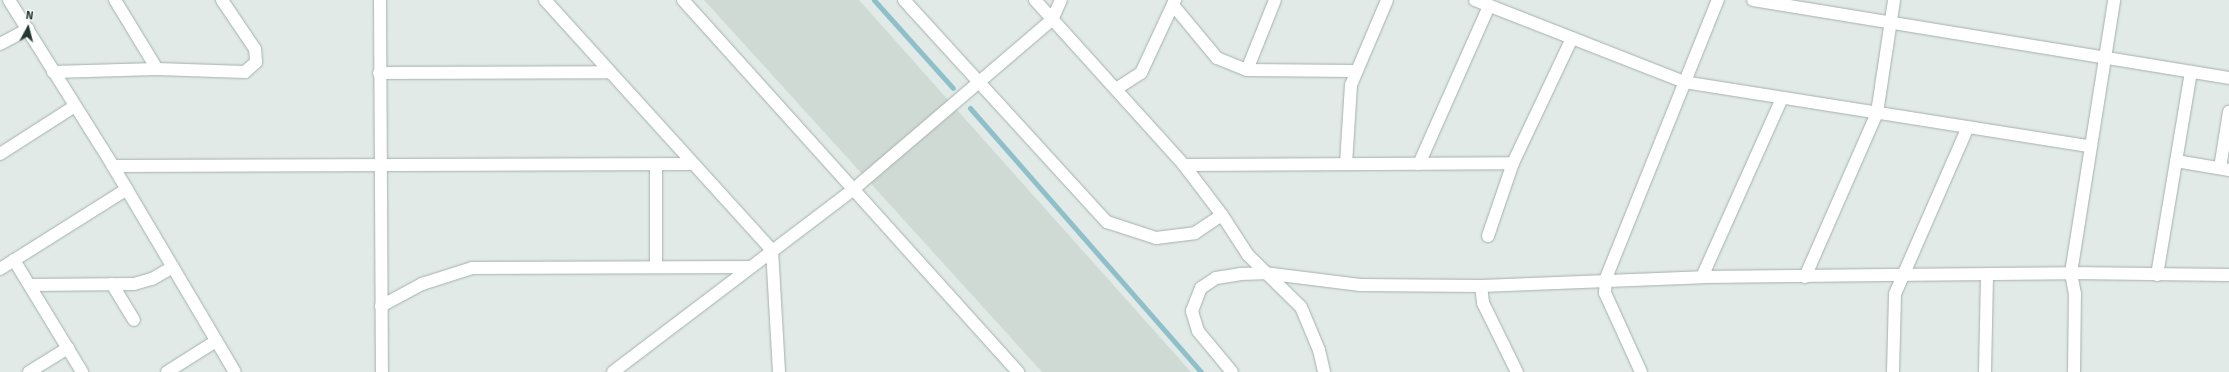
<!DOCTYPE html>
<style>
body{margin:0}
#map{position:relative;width:2229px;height:372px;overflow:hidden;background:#e1eae6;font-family:Signika,sans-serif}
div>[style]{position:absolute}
.built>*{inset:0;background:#d0dad5}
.stream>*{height:5px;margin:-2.5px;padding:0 2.5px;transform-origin:2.5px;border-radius:2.5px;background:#8fc0ca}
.roads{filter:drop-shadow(0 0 1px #a4b1ad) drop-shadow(0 0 1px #a4b1ad)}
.street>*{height:12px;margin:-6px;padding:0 6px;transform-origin:6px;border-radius:6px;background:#fff}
span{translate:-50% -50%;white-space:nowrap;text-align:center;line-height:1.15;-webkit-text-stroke:3px #f2f7f4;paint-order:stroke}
.north{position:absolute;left:8px;top:8px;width:40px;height:40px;-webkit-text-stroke:3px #f2f7f4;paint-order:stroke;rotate:7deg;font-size:11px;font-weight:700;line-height:16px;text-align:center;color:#233934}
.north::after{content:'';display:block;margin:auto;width:14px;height:18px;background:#233934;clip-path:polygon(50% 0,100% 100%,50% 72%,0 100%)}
</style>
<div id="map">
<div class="built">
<div style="clip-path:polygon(704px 0,859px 0,1191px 372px,1042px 372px)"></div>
</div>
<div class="stream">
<div style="left:874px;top:0;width:118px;rotate:48.1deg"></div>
<div style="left:970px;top:108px;width:351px;rotate:48.8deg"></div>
</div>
<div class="roads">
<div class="street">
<div style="left:9px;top:0;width:196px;rotate:57.9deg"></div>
<div style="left:113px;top:166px;width:239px;rotate:59.4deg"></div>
<div style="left:115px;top:0;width:81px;rotate:58.7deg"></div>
<div style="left:380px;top:0;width:372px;rotate:89.7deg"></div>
<div style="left:545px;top:0;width:338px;rotate:47.8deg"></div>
<div style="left:772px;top:250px;width:122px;rotate:86.7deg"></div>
<div style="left:683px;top:0;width:501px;rotate:48deg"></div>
<div style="left:904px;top:0;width:301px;rotate:47.6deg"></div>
<div style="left:1107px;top:222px;width:52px;rotate:18.1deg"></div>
<div style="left:1156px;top:238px;width:39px;rotate:-7deg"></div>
<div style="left:1195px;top:233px;width:32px;rotate:-34deg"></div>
<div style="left:1035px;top:0;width:222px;rotate:47.9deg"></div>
<div style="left:1184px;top:165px;width:63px;rotate:52.8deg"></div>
<div style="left:1222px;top:215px;width:48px;rotate:57deg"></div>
<div style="left:1248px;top:255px;width:74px;rotate:44.5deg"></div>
<div style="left:1301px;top:307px;width:47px;rotate:67.3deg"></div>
<div style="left:1319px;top:350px;width:23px;rotate:77deg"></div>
<div style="left:1475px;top:0;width:225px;rotate:21.4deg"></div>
<div style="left:1684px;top:82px;width:410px;rotate:9deg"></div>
<div style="left:1753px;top:0;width:482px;rotate:9.3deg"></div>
<div style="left:1173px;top:5px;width:69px;rotate:50.3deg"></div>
<div style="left:1217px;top:58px;width:32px;rotate:22deg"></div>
<div style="left:1247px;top:70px;width:108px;rotate:0.5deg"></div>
<div style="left:0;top:44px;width:32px;rotate:-28deg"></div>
<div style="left:1247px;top:70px;width:75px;rotate:-68.2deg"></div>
<div style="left:53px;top:72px;width:104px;rotate:-1.7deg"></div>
<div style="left:157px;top:69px;width:88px;rotate:2deg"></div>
<div style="left:245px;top:72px;width:15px;rotate:-42deg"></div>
<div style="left:256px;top:62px;width:13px;rotate:-94deg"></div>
<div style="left:255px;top:49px;width:59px;rotate:-124deg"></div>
<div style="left:379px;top:73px;width:230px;rotate:-0.2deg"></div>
<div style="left:1116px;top:89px;width:30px;rotate:-33deg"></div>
<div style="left:1141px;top:73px;width:81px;rotate:-65deg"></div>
<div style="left:0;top:154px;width:89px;rotate:-32.6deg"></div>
<div style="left:2176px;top:161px;width:54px;rotate:9.6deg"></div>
<div style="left:1346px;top:164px;width:79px;rotate:-86.4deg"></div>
<div style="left:1351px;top:85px;width:92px;rotate:-67deg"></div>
<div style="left:1419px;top:164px;width:173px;rotate:-66.1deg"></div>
<div style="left:656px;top:165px;width:101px;rotate:90deg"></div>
<div style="left:1184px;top:165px;width:329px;rotate:-0.3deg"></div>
<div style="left:113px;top:166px;width:580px;rotate:-0.2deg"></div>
<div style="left:2220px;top:168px;width:57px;rotate:-80.9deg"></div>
<div style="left:1488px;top:236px;width:77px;rotate:-71.1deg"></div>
<div style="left:1513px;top:163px;width:138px;rotate:-64.7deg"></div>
<div style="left:14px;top:260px;width:131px;rotate:58.7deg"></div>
<div style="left:0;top:269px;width:150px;rotate:-32.2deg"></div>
<div style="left:2157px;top:275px;width:206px;rotate:-80.5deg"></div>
<div style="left:1702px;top:277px;width:196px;rotate:-65.9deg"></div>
<div style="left:1805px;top:277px;width:179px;rotate:-66.3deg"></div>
<div style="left:1877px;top:113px;width:114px;rotate:-81.4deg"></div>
<div style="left:112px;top:284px;width:42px;rotate:58.6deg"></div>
<div style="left:30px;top:285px;width:104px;rotate:-0.6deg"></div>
<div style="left:134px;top:284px;width:19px;rotate:-16deg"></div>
<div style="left:152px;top:279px;width:24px;rotate:-30deg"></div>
<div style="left:1481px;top:286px;width:17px;rotate:83deg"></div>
<div style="left:1483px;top:303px;width:77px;rotate:63.8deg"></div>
<div style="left:381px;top:306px;width:47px;rotate:-28.2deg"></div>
<div style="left:422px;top:284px;width:52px;rotate:-17.7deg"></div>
<div style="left:472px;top:268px;width:278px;rotate:-0.2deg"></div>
<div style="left:29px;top:372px;width:46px;rotate:-31.6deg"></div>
<div style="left:167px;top:372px;width:58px;rotate:-32.3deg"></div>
<div style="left:613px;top:372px;width:304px;rotate:-37.2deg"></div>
<div style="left:855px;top:188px;width:259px;rotate:-40.5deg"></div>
<div style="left:1052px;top:20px;width:22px;rotate:-66deg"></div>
<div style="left:1232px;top:372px;width:53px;rotate:-129.7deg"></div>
<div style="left:1198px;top:331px;width:21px;rotate:-107deg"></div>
<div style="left:1192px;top:311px;width:25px;rotate:-69deg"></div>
<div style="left:1201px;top:288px;width:18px;rotate:-34deg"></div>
<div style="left:1216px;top:278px;width:24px;rotate:-9deg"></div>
<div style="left:1240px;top:274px;width:24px;rotate:-2deg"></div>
<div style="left:1264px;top:273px;width:97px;rotate:7.1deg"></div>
<div style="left:1360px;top:285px;width:121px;rotate:0.5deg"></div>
<div style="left:1481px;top:286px;width:221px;rotate:-2.3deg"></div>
<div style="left:1702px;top:277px;width:369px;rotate:-0.6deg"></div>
<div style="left:2071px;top:273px;width:158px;rotate:0.7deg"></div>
<div style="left:1641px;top:372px;width:87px;rotate:-114.5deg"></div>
<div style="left:1605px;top:293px;width:15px;rotate:-86deg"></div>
<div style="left:1606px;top:278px;width:300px;rotate:-68.1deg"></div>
<div style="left:1893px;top:372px;width:78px;rotate:-88.5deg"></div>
<div style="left:1895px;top:294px;width:182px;rotate:-66.4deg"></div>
<div style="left:1985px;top:372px;width:97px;rotate:-88.8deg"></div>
<div style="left:2074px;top:372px;width:78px;rotate:-89.3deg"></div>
<div style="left:2075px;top:294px;width:21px;rotate:-101deg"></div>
<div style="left:2071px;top:273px;width:276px;rotate:-81deg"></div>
</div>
</div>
<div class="north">N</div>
</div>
